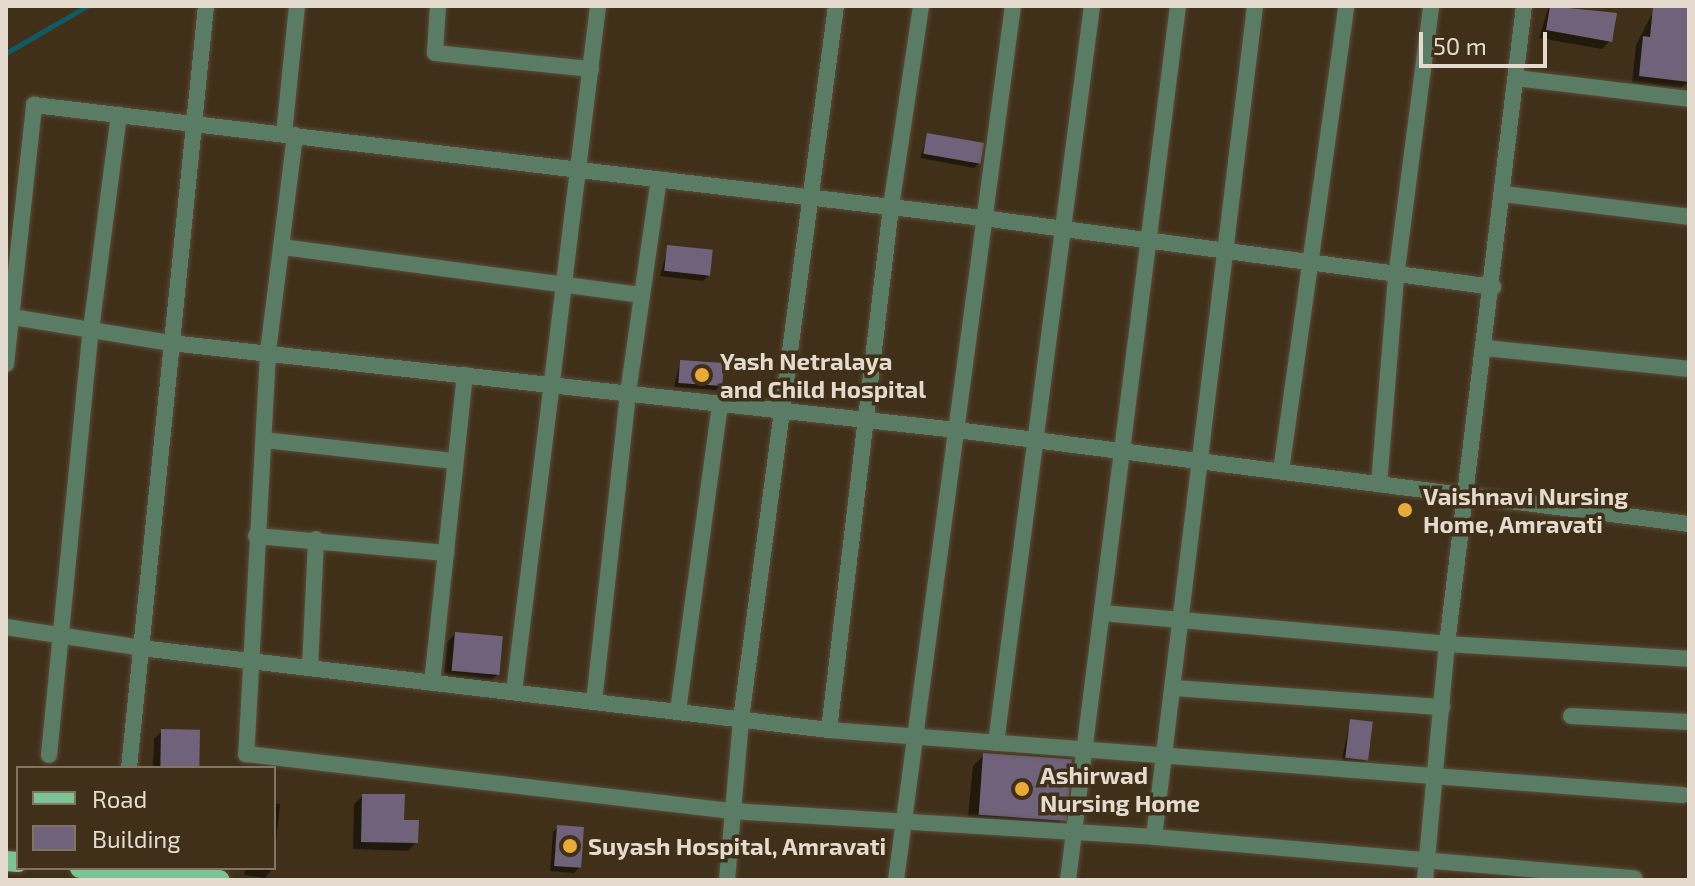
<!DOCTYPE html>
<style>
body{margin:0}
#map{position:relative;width:1695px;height:886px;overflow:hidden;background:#40301a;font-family:"Exo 2",sans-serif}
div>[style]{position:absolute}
.shadow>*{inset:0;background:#0007}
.stream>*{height:5px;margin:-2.5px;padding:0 2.5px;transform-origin:2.5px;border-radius:2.5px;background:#0f5a63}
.building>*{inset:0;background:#6f627a;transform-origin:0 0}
.roads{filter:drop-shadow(0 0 2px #5a4b37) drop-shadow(0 0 2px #5a4b37)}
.minor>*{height:16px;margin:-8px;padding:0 8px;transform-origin:8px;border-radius:8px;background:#5a7c65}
.tertiary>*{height:16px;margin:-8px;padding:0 8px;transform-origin:8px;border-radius:8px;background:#5a7c65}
.primary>*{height:20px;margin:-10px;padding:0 10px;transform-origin:10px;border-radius:10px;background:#7cc396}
.dots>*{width:22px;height:22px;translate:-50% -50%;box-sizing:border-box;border:4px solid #40301a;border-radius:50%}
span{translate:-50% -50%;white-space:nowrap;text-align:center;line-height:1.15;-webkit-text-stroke:7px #40301a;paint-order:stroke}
.poi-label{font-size:24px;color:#e4dacd;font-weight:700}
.left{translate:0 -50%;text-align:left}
.frame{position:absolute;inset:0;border:8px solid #e4dacd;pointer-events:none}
.legend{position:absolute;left:16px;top:766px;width:260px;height:104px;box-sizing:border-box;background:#40301a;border:2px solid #827462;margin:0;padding:10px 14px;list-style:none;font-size:24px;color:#e4dacd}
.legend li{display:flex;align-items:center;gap:16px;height:40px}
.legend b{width:40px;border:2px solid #827462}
.scale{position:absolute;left:1419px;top:32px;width:128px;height:36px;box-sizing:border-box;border:4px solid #e4dacd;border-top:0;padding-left:10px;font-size:24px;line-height:28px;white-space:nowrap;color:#e4dacd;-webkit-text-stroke:6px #40301a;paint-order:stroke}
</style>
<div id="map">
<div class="shadow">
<div style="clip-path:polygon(1549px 6px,1615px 15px,1610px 41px,1602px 49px,1539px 38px)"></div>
<div style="clip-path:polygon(1656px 6px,1689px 6px,1689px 81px,1681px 88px,1632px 83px,1636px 45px)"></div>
<div style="clip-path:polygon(928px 135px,979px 163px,974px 168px,920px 158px)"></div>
<div style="clip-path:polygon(668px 247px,708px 276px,703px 281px,660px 276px)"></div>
<div style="clip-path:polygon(680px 362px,721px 385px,716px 390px,674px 387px)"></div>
<div style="clip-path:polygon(455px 634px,497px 675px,489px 683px,444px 679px,447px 642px)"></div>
<div style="clip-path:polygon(1350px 722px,1367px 759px,1362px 764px,1341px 763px)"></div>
<div style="clip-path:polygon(162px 731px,197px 768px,153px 768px,154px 739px)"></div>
<div style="clip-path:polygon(984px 755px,1062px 820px,1051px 831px,967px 826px,973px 766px)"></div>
<div style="clip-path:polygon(363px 796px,402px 822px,416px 842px,408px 851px,353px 849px,354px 804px)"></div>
<div style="clip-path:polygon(274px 803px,280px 804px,274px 861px)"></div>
<div style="clip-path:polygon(558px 827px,579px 868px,574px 873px,550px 871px,553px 832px)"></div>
<div style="clip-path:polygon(245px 868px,273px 868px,265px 878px,244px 875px)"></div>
</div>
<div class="stream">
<div style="left:6px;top:53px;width:94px;rotate:-30.1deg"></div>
</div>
<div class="building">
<div style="clip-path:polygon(1550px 6px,1617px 13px,1612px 42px,1546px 30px)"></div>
<div style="clip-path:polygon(1689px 6px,1689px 82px,1639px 76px,1643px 36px,1650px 37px,1653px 7px)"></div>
<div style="left:927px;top:133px;width:58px;height:21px;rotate:10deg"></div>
<div style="left:667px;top:245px;width:46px;height:26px;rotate:6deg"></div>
<div style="left:680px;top:360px;width:44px;height:23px;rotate:4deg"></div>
<div style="left:455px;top:632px;width:48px;height:39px;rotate:5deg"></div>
<div style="left:1350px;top:719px;width:23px;height:39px;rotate:7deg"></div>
<div style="left:161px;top:729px;width:39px;height:39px;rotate:1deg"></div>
<div style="left:983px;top:753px;width:89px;height:62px;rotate:4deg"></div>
<div style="clip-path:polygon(362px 794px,405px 794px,404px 820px,419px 820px,418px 843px,361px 842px)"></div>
<div style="left:557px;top:825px;width:27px;height:41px;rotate:4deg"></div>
</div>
<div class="roads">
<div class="minor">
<div style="left:438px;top:6px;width:47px;rotate:93.7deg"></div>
<div style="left:435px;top:53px;width:157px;rotate:5.9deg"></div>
<div style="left:1516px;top:78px;width:174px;rotate:6.9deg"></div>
<div style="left:284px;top:134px;width:129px;rotate:-84.2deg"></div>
<div style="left:295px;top:135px;width:220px;rotate:97.1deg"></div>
<div style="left:268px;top:353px;width:402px;rotate:93.1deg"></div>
<div style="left:246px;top:754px;width:488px;rotate:6.7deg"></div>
<div style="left:731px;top:811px;width:424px;rotate:3.5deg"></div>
<div style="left:1154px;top:837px;width:482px;rotate:4.9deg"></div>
<div style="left:1503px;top:194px;width:187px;rotate:7deg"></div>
<div style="left:282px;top:247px;width:363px;rotate:7.6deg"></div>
<div style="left:6px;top:316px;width:167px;rotate:9.3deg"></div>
<div style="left:171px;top:343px;width:791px;rotate:6.32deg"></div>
<div style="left:957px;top:430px;width:738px;rotate:7.32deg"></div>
<div style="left:1486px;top:348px;width:204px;rotate:5.9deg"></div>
<div style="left:6px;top:364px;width:261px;rotate:-83.8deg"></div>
<div style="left:34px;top:105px;width:956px;rotate:6.79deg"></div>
<div style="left:983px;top:218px;width:515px;rotate:7.7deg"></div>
<div style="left:264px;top:440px;width:192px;rotate:6.3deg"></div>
<div style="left:1281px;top:471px;width:470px;rotate:-82deg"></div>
<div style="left:1379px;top:484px;width:208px;rotate:-85.3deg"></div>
<div style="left:1396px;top:277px;width:273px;rotate:-82.6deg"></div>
<div style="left:256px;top:536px;width:191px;rotate:5.1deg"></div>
<div style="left:1102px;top:613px;width:346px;rotate:5.1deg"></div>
<div style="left:1447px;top:644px;width:242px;rotate:3.5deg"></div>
<div style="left:6px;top:627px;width:137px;rotate:8.8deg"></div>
<div style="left:141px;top:648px;width:693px;rotate:6.8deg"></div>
<div style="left:829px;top:730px;width:856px;rotate:4.35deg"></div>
<div style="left:310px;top:668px;width:129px;rotate:-87.3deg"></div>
<div style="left:432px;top:683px;width:310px;rotate:-83.9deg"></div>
<div style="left:1175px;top:688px;width:268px;rotate:4.1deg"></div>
<div style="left:514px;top:692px;width:691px;rotate:-83.02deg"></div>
<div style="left:594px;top:702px;width:311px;rotate:-83.7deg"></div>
<div style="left:628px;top:393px;width:216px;rotate:-81.8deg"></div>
<div style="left:678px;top:711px;width:310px;rotate:-82.2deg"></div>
<div style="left:1571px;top:716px;width:118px;rotate:2.9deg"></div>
<div style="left:829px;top:730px;width:527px;rotate:-83.24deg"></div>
<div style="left:891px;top:207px;width:203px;rotate:-81.5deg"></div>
<div style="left:996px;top:743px;width:743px;rotate:-82.58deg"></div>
<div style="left:49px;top:755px;width:427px;rotate:-84.4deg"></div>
<div style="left:91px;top:330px;width:217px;rotate:-82.6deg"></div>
<div style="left:1154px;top:837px;width:837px;rotate:-83.07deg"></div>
<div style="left:727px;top:880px;width:162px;rotate:-85deg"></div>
<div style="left:741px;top:719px;width:719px;rotate:-82.41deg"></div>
<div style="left:1068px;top:880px;width:881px;rotate:-82.83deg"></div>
<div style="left:1425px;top:880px;width:237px;rotate:-84.7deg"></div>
<div style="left:1447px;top:644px;width:643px;rotate:-83.12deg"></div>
</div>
<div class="tertiary">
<div style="left:129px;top:768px;width:766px;rotate:-84.23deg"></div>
<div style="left:896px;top:880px;width:882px;rotate:-82.38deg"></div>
</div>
<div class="primary">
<div style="left:6px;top:861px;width:12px;rotate:5deg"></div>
<div style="left:80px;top:868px;width:140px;rotate:4.9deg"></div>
</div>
</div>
<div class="dots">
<div style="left:702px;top:375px;background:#e9ab38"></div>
<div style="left:1405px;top:510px;background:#e9ab38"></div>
<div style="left:1022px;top:789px;background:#e9ab38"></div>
<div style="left:570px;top:846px;background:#e9ab38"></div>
</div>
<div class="poi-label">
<span class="left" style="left:720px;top:375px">Yash Netralaya<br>and Child Hospital</span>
<span class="left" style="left:1423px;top:510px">Vaishnavi Nursing<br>Home, Amravati</span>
<span class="left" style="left:1040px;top:789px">Ashirwad<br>Nursing Home</span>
<span class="left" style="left:588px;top:846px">Suyash Hospital, Amravati</span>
</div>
<div class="frame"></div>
<ul class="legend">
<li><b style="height:10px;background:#7cc396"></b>Road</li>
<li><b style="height:22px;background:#6f627a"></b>Building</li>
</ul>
<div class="scale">50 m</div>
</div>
